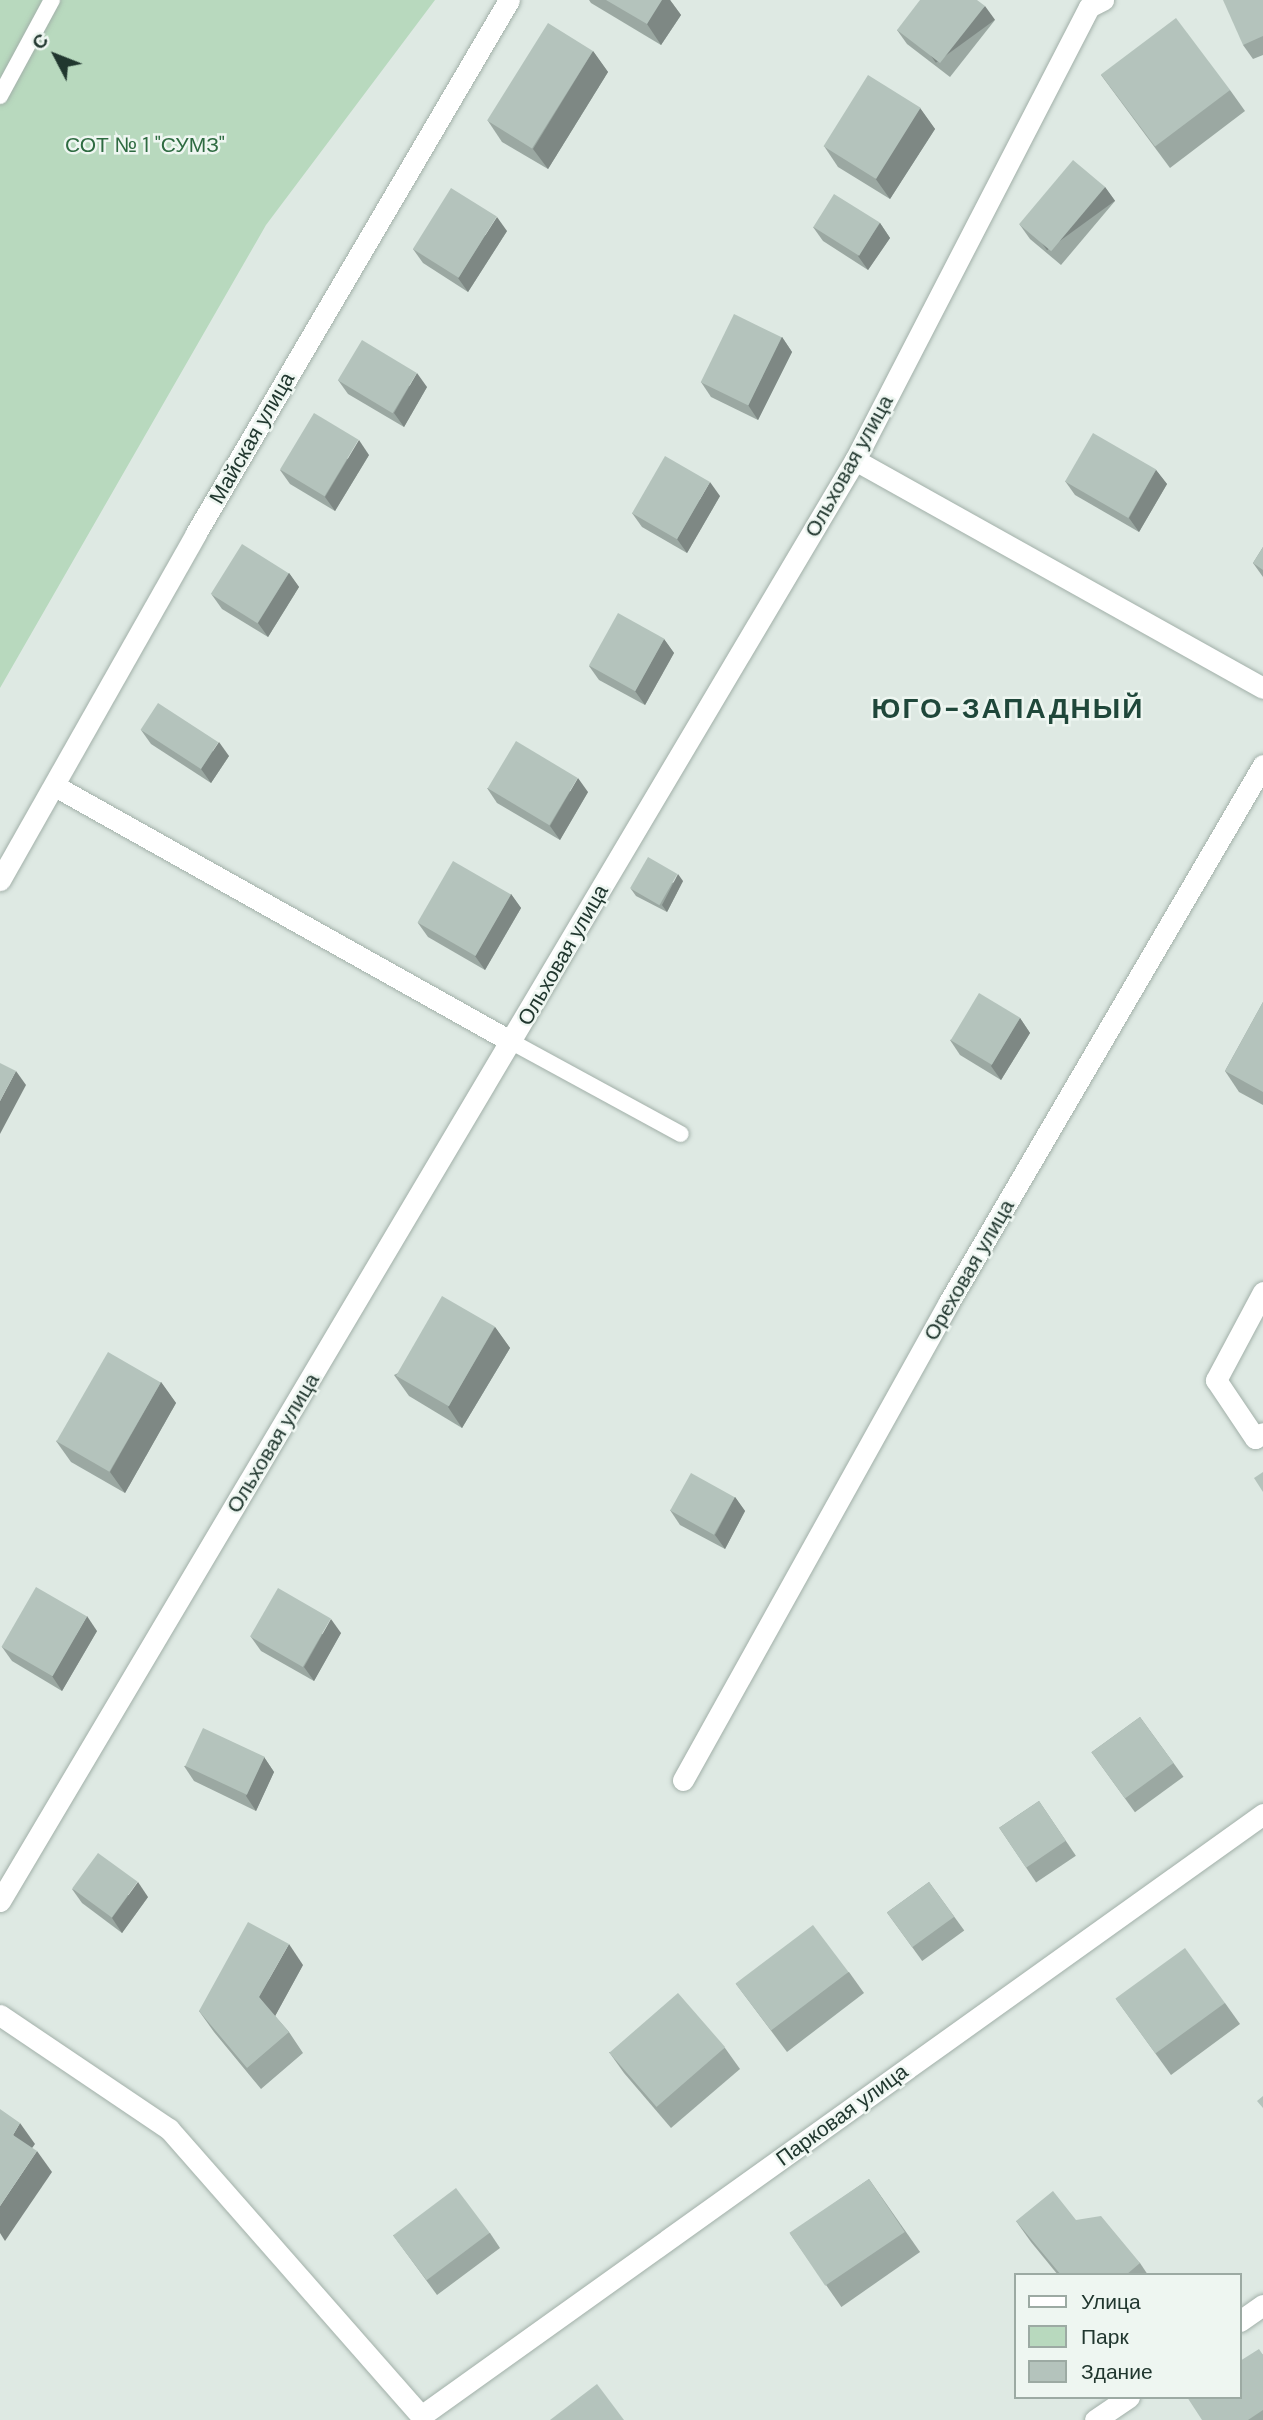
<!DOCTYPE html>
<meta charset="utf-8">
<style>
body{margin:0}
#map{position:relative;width:1263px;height:2420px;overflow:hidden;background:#dee9e3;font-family:"DM Sans",sans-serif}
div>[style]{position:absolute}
.green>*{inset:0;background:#b8d9be}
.roads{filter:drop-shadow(0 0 2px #a2b0a9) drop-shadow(0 0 2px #a2b0a9)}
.lane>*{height:16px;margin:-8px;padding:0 8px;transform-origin:8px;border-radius:8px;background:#fff}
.street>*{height:21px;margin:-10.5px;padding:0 10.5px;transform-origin:10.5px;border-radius:10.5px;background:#fff}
.wall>*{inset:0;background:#9ba8a2;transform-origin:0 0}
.shaded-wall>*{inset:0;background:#7e8884;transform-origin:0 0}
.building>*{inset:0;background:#b4c3bc;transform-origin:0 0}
span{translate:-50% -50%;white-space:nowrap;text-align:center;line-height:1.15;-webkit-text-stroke:5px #eef6f1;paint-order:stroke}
.park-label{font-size:21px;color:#2e6b41}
.street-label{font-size:21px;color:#21372f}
.district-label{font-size:28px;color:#1f473a;font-weight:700;letter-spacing:2px}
.legend{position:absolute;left:1014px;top:2273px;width:228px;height:126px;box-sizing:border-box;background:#eef6f1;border:2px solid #9caaa3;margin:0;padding:9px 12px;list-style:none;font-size:21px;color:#21372f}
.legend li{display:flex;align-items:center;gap:14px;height:35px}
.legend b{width:35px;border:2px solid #9caaa3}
.north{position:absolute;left:21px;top:21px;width:70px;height:70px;-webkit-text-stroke:5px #eef6f1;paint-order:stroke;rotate:312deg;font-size:19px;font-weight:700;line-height:28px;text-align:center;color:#21372f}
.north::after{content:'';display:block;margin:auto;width:24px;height:32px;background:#21372f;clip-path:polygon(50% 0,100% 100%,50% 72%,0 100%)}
</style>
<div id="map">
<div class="green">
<div style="clip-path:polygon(0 0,435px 0,266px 225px,0 688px)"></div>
</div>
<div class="roads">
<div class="lane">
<div style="left:0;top:96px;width:109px;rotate:-61.6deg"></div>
<div style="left:512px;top:1042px;width:192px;rotate:28.6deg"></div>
</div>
<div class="street">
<div style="left:855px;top:460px;width:467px;rotate:29.2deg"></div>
<div style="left:55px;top:786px;width:524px;rotate:29.26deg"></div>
<div style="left:0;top:880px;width:399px;rotate:-60.5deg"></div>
<div style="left:196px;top:533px;width:618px;rotate:-59.58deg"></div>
<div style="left:1263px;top:1292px;width:100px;rotate:118.1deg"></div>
<div style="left:1216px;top:1380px;width:70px;rotate:56.1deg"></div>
<div style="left:1255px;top:1438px;width:9px;rotate:-32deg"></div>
<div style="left:683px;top:1780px;width:547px;rotate:-60.9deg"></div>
<div style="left:949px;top:1302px;width:622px;rotate:-59.68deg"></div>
<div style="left:0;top:1901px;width:1676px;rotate:-59.32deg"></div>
<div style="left:855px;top:460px;width:510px;rotate:-62.68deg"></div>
<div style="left:1089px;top:7px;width:16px;rotate:-27deg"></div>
<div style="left:0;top:2015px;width:204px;rotate:34deg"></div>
<div style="left:169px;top:2129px;width:382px;rotate:48.7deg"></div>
<div style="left:1240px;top:2321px;width:28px;rotate:-35deg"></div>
<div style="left:421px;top:2416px;width:1035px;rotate:-35.56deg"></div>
<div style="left:1095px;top:2420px;width:41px;rotate:-34.1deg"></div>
</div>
</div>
<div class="wall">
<div style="clip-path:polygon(589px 0,670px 0,681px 15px,661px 45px,591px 3px)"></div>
<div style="clip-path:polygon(1263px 0,1263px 55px,1253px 59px,1243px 45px)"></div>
<div style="clip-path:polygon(995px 20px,950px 77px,907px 44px,897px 30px)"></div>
<div style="clip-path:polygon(593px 51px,608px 72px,548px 169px,502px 142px,488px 121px)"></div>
<div style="clip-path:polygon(1101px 75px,1230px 90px,1245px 111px,1170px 168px)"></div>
<div style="clip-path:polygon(920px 108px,935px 129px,890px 199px,838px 167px,824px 146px)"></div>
<div style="clip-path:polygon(1105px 187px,1115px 201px,1061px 265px,1030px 239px,1020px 225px)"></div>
<div style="clip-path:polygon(880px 223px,890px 238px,868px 270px,823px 241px,813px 227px)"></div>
<div style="clip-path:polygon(507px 231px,468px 292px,423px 263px,413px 249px)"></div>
<div style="clip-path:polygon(782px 337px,792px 352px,758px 420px,711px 397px,701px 382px)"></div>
<div style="clip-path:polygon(338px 380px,427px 387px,404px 427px,348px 394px)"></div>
<div style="clip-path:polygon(369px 455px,335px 511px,290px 484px,280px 470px)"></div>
<div style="clip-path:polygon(1156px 470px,1167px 484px,1139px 532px,1075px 495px,1065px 481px)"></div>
<div style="clip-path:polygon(720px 496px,687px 553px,642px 527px,632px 513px)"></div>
<div style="clip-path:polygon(1263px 547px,1263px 577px,1253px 563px)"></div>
<div style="clip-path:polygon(289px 573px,299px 587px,268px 637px,222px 609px,212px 595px)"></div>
<div style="clip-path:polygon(664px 639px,674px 653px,645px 705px,599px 680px,589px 666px)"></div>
<div style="clip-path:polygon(141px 730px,229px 756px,211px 783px,151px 744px)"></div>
<div style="clip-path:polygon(487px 788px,588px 792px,560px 840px,497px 803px)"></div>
<div style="clip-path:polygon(683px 881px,667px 912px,636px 896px,631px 889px)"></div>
<div style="clip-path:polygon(511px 894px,521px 908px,485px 970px,428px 937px,418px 923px)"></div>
<div style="clip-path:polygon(1263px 1002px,1263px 1105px,1239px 1092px,1225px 1071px)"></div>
<div style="clip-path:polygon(1020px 1018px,1030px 1033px,1001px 1080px,960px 1055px,950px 1040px)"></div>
<div style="clip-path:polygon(495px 1327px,510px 1348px,462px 1428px,409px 1396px,394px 1375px)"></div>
<div style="clip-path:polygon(161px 1382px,176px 1403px,125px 1493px,71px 1462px,56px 1441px)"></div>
<div style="clip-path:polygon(735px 1497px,745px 1511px,725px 1549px,680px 1525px,670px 1510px)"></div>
<div style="clip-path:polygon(97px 1631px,62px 1691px,12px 1661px,2px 1647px)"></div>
<div style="clip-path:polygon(341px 1633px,314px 1681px,261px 1651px,251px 1637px)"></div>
<div style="left:1140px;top:1717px;width:74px;height:60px;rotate:54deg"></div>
<div style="clip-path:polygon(264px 1757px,274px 1772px,256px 1811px,194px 1781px,184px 1766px)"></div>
<div style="left:1039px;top:1801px;width:66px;height:48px;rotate:56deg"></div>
<div style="left:929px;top:1882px;width:60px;height:52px;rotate:54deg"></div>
<div style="clip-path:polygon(72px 1889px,148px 1897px,122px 1933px,82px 1903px)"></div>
<div style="clip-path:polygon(303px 1965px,275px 2016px,289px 2032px,303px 2053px,261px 2089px,214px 2032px,199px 2011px)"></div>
<div style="clip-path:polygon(849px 1972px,864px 1993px,787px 2052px,736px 1984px)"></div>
<div style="clip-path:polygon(1116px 1999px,1225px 2003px,1240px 2024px,1171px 2075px)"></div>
<div style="clip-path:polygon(725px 2048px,740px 2069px,671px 2128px,624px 2073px,609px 2052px)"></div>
<div style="left:869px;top:2179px;width:89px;height:96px;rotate:55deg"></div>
<div style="clip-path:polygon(1076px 2220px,1140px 2263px,1148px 2275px,1058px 2275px,1031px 2242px,1016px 2221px)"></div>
<div style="clip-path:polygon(490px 2233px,500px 2248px,437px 2295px,393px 2235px)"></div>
<div style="clip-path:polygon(1263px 2354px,1263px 2420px,1202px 2420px)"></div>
</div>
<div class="shaded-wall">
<div style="clip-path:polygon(659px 0,670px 0,681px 15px,661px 45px,647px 24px)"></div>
<div style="left:985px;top:6px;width:17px;height:73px;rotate:54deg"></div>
<div style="clip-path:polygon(593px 51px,608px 72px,548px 169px,533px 149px)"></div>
<div style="clip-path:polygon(920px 108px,935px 129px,890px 199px,875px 178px)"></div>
<div style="left:1105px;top:187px;width:17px;height:84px;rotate:54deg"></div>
<div style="clip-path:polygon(497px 217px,507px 231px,468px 292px,458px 278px)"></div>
<div style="clip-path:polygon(880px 223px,890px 238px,868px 270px,858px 256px)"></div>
<div style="clip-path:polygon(782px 337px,792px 352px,758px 420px,748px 405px)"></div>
<div style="clip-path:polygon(417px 373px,427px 387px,404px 427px,394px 413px)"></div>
<div style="clip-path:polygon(359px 440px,369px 455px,335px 511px,325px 497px)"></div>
<div style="clip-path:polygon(1156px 470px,1167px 484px,1139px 532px,1129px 518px)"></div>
<div style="clip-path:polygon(710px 482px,720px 496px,687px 553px,677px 539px)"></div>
<div style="clip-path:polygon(289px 573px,299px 587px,268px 637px,258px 623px)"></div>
<div style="clip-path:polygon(664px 639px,674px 653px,645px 705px,635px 691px)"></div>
<div style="clip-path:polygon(219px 742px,229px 756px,211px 783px,201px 769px)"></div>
<div style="clip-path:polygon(578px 778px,588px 792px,560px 840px,550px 826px)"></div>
<div style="clip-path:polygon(678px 874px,683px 881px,667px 912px,662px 905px)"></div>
<div style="clip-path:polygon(511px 894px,521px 908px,485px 970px,475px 956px)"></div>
<div style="clip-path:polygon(1020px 1018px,1030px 1033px,1001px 1080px,991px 1066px)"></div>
<div style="clip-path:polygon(16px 1071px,26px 1085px,0 1134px,0 1101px)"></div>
<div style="clip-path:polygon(495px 1327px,510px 1348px,462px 1428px,448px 1407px)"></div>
<div style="clip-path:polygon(161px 1382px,176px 1403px,125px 1493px,110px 1472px)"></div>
<div style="clip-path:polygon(735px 1497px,745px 1511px,725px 1549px,715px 1535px)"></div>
<div style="clip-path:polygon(87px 1616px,97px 1631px,62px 1691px,52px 1676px)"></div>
<div style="clip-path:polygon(331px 1619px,341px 1633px,314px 1681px,304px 1667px)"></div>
<div style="clip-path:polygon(264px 1757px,274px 1772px,256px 1811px,246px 1796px)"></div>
<div style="clip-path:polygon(138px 1882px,148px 1897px,122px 1933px,112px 1918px)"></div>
<div style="clip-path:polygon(289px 1944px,303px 1965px,274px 2018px,259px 1997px)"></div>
<div style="clip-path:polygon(20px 2123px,35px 2144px,27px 2155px,13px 2135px)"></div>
<div style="clip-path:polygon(37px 2151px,52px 2172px,5px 2241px,0 2233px,0 2206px)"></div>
</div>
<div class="building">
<div style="clip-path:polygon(606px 0,662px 0,647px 24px)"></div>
<div style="clip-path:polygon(920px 0,977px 0,985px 6px,940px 63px,897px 30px)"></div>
<div style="clip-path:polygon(1223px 0,1263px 0,1263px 36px,1243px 45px)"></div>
<div style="left:1176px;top:18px;width:90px;height:94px;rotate:53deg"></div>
<div style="left:548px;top:23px;width:53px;height:115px;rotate:32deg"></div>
<div style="left:868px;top:75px;width:62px;height:84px;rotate:32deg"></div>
<div style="left:1073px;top:160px;width:42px;height:84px;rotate:40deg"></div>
<div style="left:451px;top:188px;width:54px;height:72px;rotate:32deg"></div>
<div style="left:834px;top:194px;width:54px;height:39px;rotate:32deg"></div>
<div style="left:734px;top:314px;width:53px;height:76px;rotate:26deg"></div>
<div style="left:362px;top:340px;width:64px;height:47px;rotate:31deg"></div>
<div style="left:314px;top:413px;width:52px;height:66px;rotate:31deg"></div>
<div style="left:1093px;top:433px;width:73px;height:56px;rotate:30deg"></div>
<div style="left:665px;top:456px;width:52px;height:66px;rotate:30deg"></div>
<div style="left:242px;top:544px;width:55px;height:59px;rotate:32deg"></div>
<div style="clip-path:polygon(1263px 547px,1263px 570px,1253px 563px)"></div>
<div style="left:618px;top:613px;width:53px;height:60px;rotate:29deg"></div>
<div style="left:158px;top:703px;width:72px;height:32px;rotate:33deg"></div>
<div style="left:516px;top:741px;width:72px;height:55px;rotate:31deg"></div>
<div style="left:648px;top:857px;width:34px;height:36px;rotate:30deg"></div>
<div style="left:453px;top:861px;width:67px;height:71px;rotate:30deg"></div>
<div style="left:979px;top:993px;width:48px;height:55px;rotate:31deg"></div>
<div style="clip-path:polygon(1263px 1002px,1263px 1092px,1225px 1071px)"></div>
<div style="clip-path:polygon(0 1063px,16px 1071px,0 1101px)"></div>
<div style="left:442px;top:1296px;width:61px;height:92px;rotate:30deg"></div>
<div style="left:108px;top:1352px;width:61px;height:103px;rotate:30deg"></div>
<div style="clip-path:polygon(1263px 1472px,1263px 1492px,1254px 1478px)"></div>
<div style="left:691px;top:1473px;width:50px;height:43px;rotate:29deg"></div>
<div style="left:36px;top:1587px;width:59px;height:69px;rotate:30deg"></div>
<div style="left:278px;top:1588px;width:61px;height:56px;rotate:30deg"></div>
<div style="left:1140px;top:1717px;width:57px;height:60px;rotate:54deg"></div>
<div style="left:203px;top:1728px;width:68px;height:42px;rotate:25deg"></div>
<div style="left:1039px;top:1801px;width:48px;height:48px;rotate:56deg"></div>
<div style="left:98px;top:1853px;width:49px;height:44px;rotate:36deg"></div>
<div style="left:929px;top:1882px;width:43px;height:52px;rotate:54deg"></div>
<div style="clip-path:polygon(248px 1922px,289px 1944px,259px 1997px,289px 2032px,247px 2068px,199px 2011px)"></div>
<div style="left:813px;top:1925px;width:59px;height:97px;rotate:53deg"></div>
<div style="left:1185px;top:1948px;width:68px;height:86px;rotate:54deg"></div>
<div style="left:678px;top:1993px;width:72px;height:91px;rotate:49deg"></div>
<div style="clip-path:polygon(1263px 2096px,1263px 2108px,1257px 2101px)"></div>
<div style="clip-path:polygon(0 2109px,20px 2123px,13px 2135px,37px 2151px,0 2206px)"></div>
<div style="left:869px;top:2179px;width:64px;height:96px;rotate:56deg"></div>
<div style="left:456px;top:2188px;width:56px;height:79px;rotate:53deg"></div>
<div style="clip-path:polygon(1053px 2191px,1076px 2220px,1101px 2216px,1140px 2263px,1126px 2275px,1061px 2275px,1016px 2221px)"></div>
<div style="clip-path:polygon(1259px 2349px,1263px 2355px,1263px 2410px,1248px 2420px,1202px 2420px,1187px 2397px,1240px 2397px,1240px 2361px)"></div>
<div style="clip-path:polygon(597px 2384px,624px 2420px,550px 2420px)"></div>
</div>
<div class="park-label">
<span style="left:145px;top:145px">СОТ № 1 "СУМЗ"</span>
</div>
<div class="street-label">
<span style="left:252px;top:438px;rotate:-60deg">Майская улица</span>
<span style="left:849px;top:466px;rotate:-61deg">Ольховая улица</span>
<span style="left:563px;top:955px;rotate:-60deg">Ольховая улица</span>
<span style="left:969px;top:1270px;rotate:-60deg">Ореховая улица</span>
<span style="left:273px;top:1443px;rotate:-59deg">Ольховая улица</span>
<span style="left:842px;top:2115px;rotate:-36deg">Парковая улица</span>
</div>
<div class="district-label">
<span style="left:1008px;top:709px">ЮГО-ЗАПАДНЫЙ</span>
</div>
<ul class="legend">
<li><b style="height:9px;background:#fff"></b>Улица</li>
<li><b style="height:19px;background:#b8d9be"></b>Парк</li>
<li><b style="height:19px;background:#b4c3bc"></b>Здание</li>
</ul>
<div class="north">С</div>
</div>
